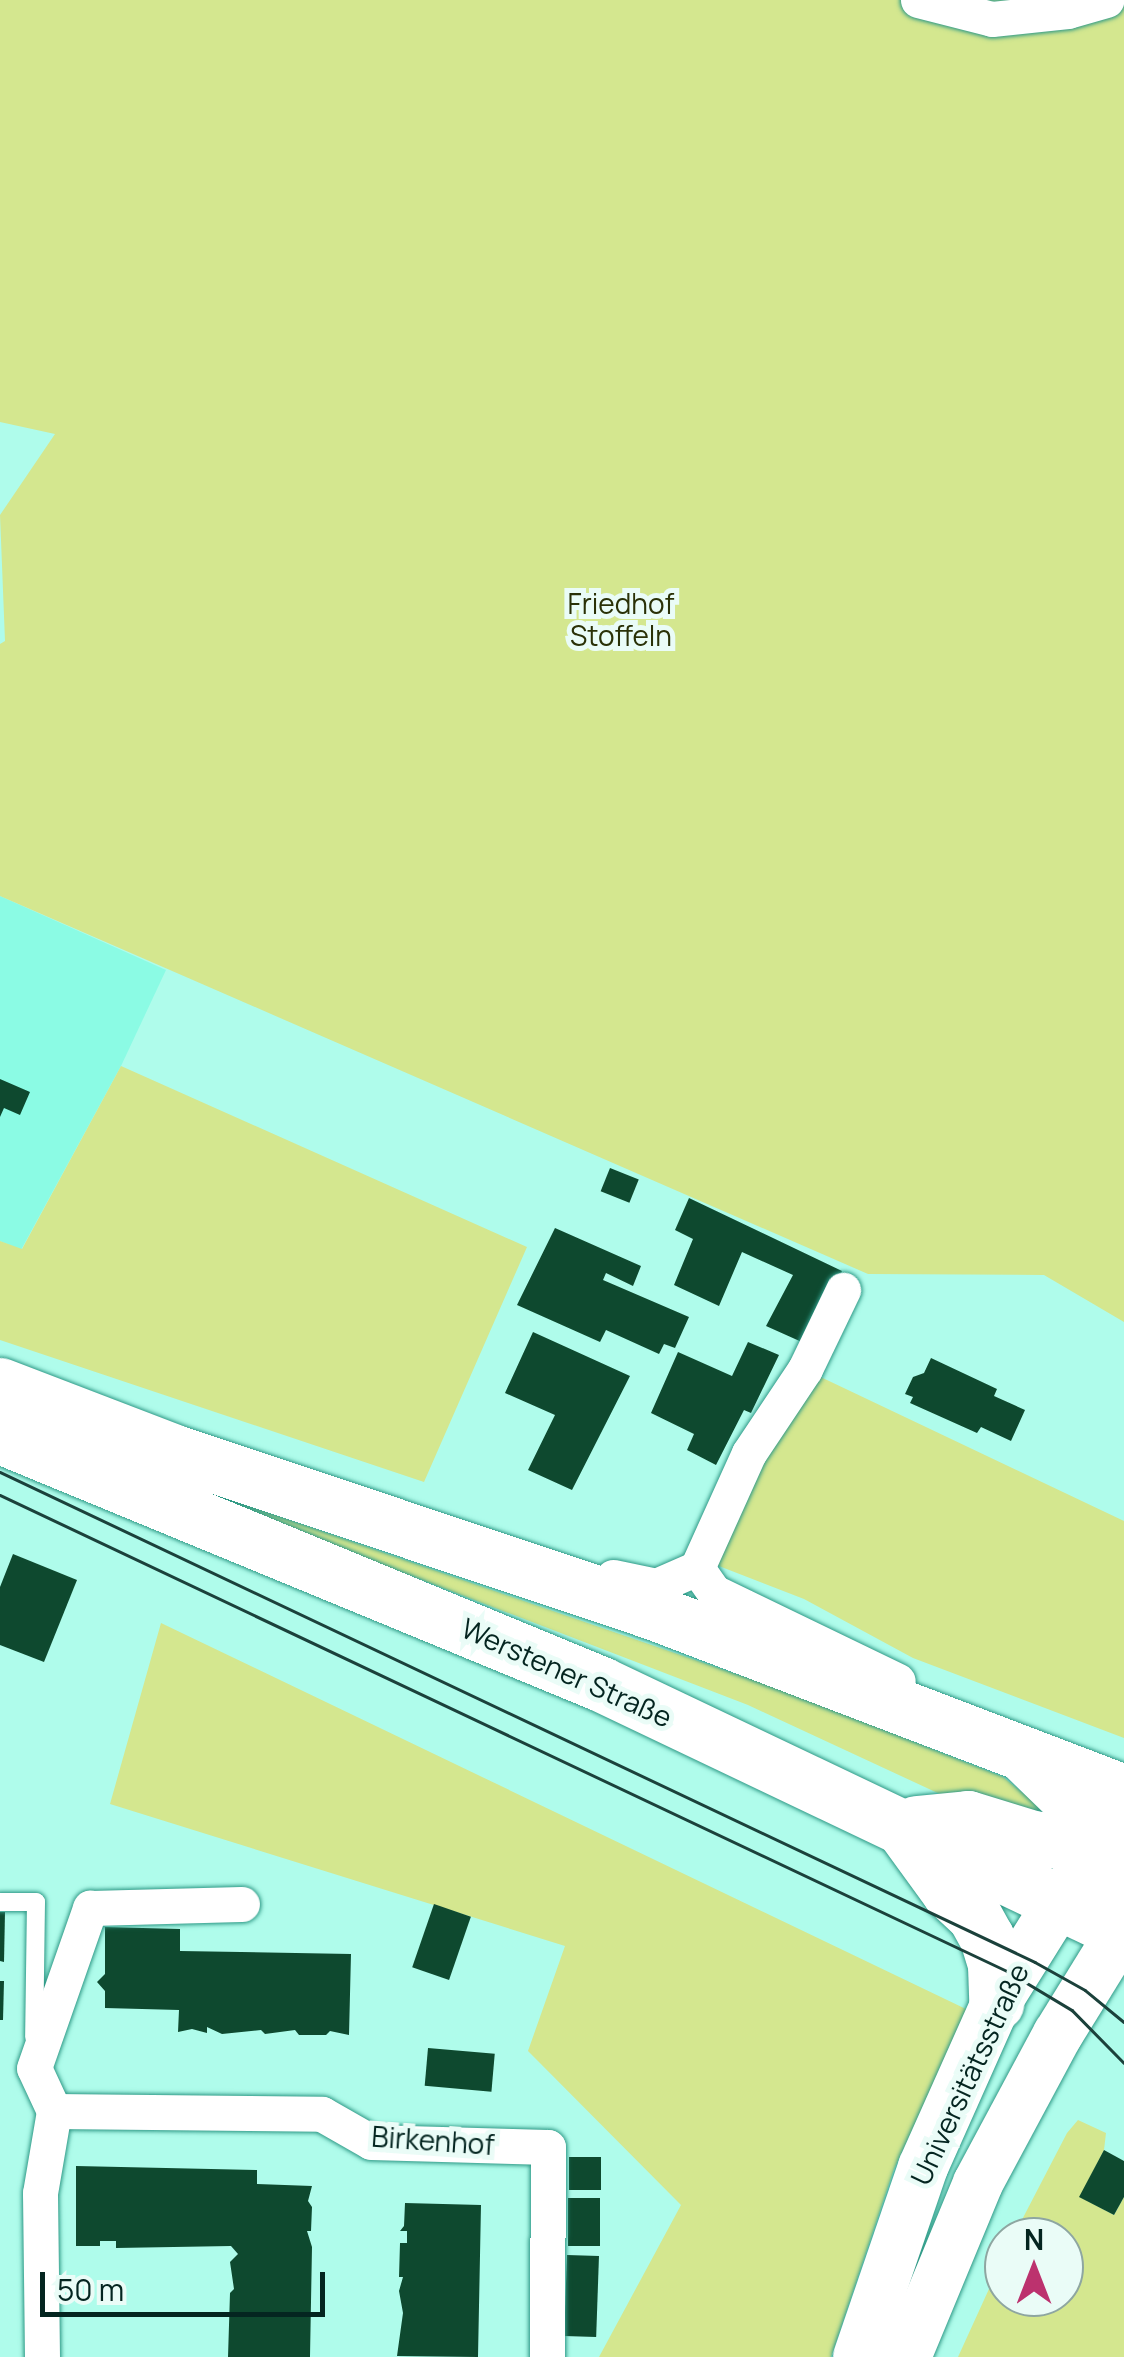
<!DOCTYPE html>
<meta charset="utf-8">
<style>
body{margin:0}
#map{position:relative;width:1124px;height:2357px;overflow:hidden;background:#affceb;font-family:Manrope,sans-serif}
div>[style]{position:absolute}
.built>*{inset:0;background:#8bfbe4}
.green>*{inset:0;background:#d4e78f}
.building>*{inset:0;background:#0e492f;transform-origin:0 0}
.roads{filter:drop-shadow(0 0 2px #2e9986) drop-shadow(0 0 2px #2e9986)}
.lane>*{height:18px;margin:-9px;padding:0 9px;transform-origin:9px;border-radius:9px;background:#fff}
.street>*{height:35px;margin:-17.5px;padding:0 17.5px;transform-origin:17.5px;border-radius:17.5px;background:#fff}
.secondary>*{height:50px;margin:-25px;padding:0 25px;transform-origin:25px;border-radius:25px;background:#fff}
.primary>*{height:55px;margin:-27.5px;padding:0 27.5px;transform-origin:27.5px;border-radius:27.5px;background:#fff}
.tram>*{height:2.5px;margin:-1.25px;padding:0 1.25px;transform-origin:1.25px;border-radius:1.25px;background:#1b413b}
span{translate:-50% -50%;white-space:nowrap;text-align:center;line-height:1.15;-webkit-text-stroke:10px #eafcf7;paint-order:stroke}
.park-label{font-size:28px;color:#2a3107}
.street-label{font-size:28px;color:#042520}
.north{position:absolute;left:984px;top:2217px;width:100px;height:100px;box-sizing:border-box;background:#eafcf7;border:2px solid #8ea6a1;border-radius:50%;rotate:0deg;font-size:28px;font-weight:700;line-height:40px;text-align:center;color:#042520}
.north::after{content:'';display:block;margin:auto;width:35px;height:45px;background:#bc326e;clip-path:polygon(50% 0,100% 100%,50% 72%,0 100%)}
.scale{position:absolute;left:40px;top:2272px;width:285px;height:45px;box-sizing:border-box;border:5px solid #042520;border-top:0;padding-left:12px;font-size:30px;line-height:35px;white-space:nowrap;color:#042520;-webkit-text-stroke:8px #eafcf7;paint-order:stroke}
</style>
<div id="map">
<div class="built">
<div style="clip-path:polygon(0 896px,166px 970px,121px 1066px,21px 1250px,0 1241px)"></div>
</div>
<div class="green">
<div style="clip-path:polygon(0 0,1124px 0,1124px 1322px,1044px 1275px,868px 1274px,0 896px,0 644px,5px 641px,0 515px,55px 434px,0 422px)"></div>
<div style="clip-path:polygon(121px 1066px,527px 1247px,424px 1482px,0 1340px,0 1241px,22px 1249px)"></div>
<div style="clip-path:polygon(808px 1371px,1124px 1521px,1124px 1738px,913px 1658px,804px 1599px,706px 1561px)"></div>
<div style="clip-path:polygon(0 1407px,228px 1499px,782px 1690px,1003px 1777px,1048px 1813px,970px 1808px,748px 1705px,339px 1548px)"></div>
<div style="clip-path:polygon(161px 1623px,968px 2010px,894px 2169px,831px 2357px,599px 2357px,681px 2205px,528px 2051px,565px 1946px,110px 1804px)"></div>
<div style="clip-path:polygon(1078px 2120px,1106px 2133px,1104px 2150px,1080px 2197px,1114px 2215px,1124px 2197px,1124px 2357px,958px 2357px,1004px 2256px,1004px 2297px,1064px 2297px,1064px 2237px,1013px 2237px,1067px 2133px)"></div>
</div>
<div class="building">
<div style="clip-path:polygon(0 1079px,30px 1092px,20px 1115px,4px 1108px,0 1117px)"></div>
<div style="left:610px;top:1168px;width:31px;height:25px;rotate:22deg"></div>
<div style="clip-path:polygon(689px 1198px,842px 1271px,804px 1343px,766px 1326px,793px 1275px,742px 1252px,719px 1306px,674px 1285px,693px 1239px,675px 1230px)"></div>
<div style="clip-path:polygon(555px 1228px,641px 1266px,633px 1286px,606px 1273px,603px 1280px,689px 1317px,675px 1348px,664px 1344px,659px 1354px,606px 1330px,600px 1342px,517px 1305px)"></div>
<div style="clip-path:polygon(533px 1332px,630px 1376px,572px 1490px,528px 1470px,555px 1415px,505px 1393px)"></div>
<div style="clip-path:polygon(748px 1342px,779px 1355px,751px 1413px,744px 1410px,716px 1465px,687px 1450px,694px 1434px,651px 1413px,678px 1352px,732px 1376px)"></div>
<div style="clip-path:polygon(931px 1358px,997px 1389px,994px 1396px,1025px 1410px,1011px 1441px,981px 1427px,977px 1433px,910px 1403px,913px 1397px,905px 1394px,913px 1377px,924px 1373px)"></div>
<div style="clip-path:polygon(13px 1554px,77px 1580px,44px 1662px,0 1645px,0 1587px)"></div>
<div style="left:434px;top:1904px;width:39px;height:67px;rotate:19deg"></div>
<div style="clip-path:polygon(0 1912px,5px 1912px,4px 1962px,0 1961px)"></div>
<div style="clip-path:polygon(105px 1927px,180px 1929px,180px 1951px,351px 1954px,349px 2035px,330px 2031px,326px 2035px,299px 2035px,295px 2030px,265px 2034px,261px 2030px,222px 2034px,207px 2027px,207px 2033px,192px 2029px,178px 2032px,179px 2010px,105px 2008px,105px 1991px,97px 1982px,105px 1974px)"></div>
<div style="clip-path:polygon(0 1981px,4px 1981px,3px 2020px,0 2020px)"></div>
<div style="left:428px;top:2048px;width:67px;height:38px;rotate:5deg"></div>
<div style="clip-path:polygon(1104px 2150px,1124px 2161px,1124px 2197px,1114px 2215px,1079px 2197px)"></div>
<div style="left:569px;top:2157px;width:32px;height:33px"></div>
<div style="clip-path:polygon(76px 2166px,257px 2170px,257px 2184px,312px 2186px,308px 2201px,312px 2207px,311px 2231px,307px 2231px,312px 2247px,310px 2357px,228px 2357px,230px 2293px,234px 2289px,230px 2262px,238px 2254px,231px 2246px,116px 2248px,116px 2241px,100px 2241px,100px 2246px,76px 2246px)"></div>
<div style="left:568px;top:2198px;width:32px;height:48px"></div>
<div style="clip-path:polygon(405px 2203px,481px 2205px,478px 2357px,397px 2356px,403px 2313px,399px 2291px,403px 2277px,399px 2277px,400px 2243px,407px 2243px,407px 2231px,400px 2231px,404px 2226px)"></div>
<div style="left:567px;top:2255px;width:32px;height:81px;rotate:2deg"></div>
</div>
<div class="roads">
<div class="lane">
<div style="left:0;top:1902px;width:36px"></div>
<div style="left:36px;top:1902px;width:135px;rotate:90.8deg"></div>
</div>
<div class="street">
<div style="left:918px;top:0;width:76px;rotate:14.4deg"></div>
<div style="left:992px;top:19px;width:76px;rotate:-6deg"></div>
<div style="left:1068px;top:11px;width:40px;rotate:-16deg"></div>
<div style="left:697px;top:1568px;width:29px;rotate:55deg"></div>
<div style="left:714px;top:1592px;width:204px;rotate:25.8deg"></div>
<div style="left:613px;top:1577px;width:44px;rotate:11.8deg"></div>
<div style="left:656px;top:1586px;width:45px;rotate:-23.7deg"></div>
<div style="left:697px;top:1568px;width:126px;rotate:-65.7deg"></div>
<div style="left:749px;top:1453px;width:101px;rotate:-56.3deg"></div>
<div style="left:805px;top:1369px;width:88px;rotate:-64.3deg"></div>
<div style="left:54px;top:2111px;width:47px;rotate:-114.9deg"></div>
<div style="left:34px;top:2068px;width:170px;rotate:-70.7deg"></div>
<div style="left:90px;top:1908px;width:152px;rotate:-1.5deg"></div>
<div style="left:42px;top:2357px;width:164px;rotate:-90.7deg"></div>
<div style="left:40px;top:2193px;width:83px;rotate:-80.3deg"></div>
<div style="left:54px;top:2111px;width:268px;rotate:0.6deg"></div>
<div style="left:322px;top:2114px;width:56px;rotate:29.7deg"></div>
<div style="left:371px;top:2142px;width:177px;rotate:1.6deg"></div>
<div style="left:548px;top:2147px;width:210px;rotate:90.3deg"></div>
</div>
<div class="secondary">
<div style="left:1020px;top:1755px;width:88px;rotate:44.1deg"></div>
<div style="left:1083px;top:1816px;width:37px;rotate:64deg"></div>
<div style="left:1099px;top:1849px;width:86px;rotate:75.2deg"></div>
<div style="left:858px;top:2357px;width:201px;rotate:-71.1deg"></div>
<div style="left:923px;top:2167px;width:180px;rotate:-66deg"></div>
<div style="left:996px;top:2003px;width:119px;rotate:-58deg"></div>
<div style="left:1059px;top:1902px;width:109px;rotate:-53.2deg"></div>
<div style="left:906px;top:2357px;width:188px;rotate:-67.5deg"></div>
<div style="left:978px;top:2183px;width:169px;rotate:-61.8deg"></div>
<div style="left:1058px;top:2034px;width:126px;rotate:-58.3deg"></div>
</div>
<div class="primary">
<div style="left:0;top:1385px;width:184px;rotate:21deg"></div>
<div style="left:172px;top:1451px;width:507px;rotate:18.51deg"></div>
<div style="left:653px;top:1612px;width:504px;rotate:20.92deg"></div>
<div style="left:0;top:1436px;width:650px;rotate:22.42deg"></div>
<div style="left:601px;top:1684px;width:579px;rotate:25.46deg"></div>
<div style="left:916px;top:1823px;width:52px;rotate:-5.5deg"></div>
<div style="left:968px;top:1818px;width:68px;rotate:17.1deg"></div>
<div style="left:1033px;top:1838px;width:92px;rotate:6.9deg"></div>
<div style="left:904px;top:1830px;width:77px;rotate:54deg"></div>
<div style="left:949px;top:1892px;width:34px;rotate:43deg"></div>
<div style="left:974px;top:1915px;width:26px;rotate:61deg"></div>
<div style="left:987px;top:1938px;width:28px;rotate:73deg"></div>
<div style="left:995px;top:1965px;width:38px;rotate:88deg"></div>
</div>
</div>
<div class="tram">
<div style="left:0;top:1472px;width:1145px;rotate:25.33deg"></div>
<div style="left:1035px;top:1962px;width:57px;rotate:29.2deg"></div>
<div style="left:1085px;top:1990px;width:50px;rotate:39.4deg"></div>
<div style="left:0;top:1495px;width:1114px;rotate:25.3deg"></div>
<div style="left:1007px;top:1971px;width:76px;rotate:31deg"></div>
<div style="left:1072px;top:2010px;width:74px;rotate:45.5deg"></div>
</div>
<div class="park-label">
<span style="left:621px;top:619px">Friedhof<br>Stoffeln</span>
</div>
<div class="street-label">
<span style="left:567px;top:1672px;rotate:24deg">Werstener Straße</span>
<span style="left:969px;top:2074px;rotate:-65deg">Universitätsstraße</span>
<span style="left:433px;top:2140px;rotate:4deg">Birkenhof</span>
</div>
<div class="north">N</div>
<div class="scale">50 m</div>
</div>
